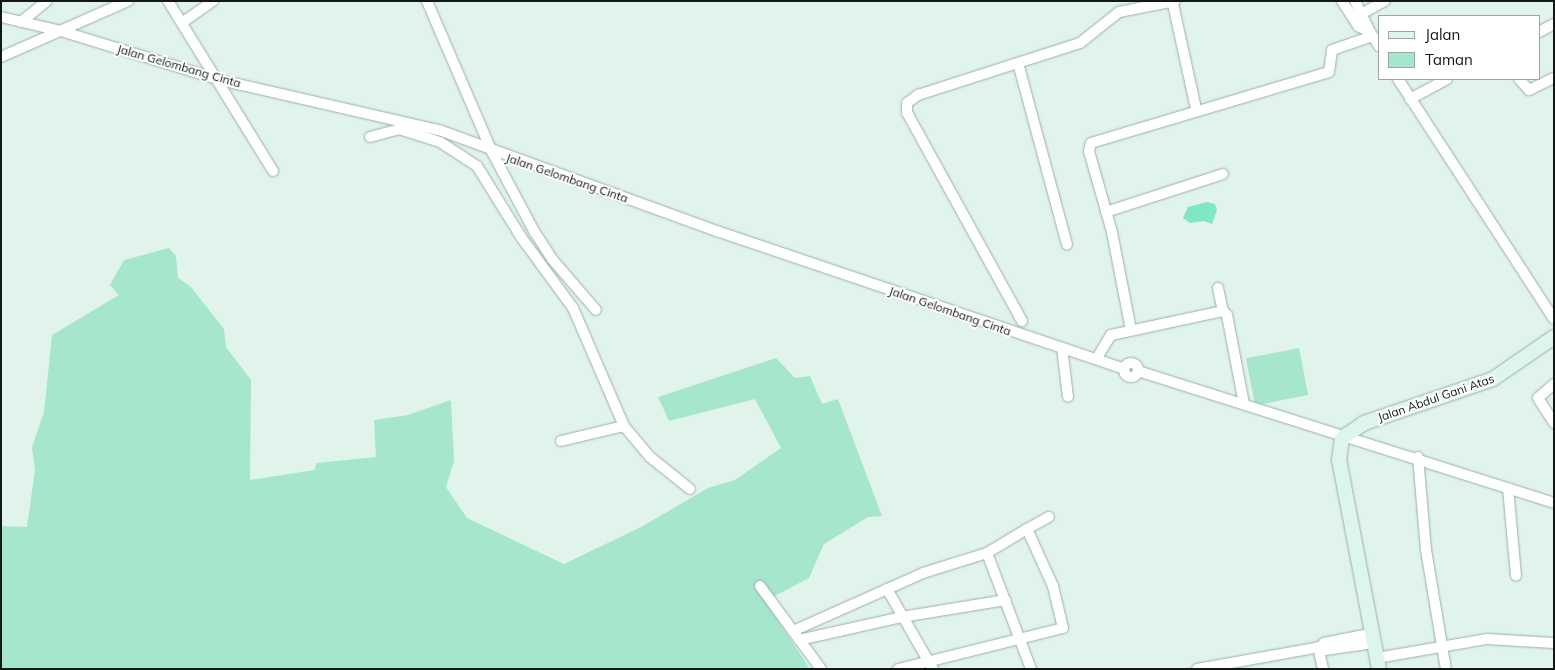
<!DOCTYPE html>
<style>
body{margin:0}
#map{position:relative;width:1555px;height:670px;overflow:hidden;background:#e0f4ec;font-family:Mulish,sans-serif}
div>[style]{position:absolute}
.green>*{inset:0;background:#a5e6cd;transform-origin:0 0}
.water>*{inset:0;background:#80e7c3}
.roads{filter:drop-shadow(0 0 1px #9cafa7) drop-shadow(0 0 1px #9cafa7)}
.street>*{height:10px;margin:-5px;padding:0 5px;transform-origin:5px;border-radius:5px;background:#fff}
.street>.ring{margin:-5px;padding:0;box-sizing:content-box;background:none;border:10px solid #fff;border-radius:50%}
.secondary>*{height:14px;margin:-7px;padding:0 7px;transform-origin:7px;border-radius:7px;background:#dcf6ed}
span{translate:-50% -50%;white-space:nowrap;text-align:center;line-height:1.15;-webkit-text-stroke:4px #fff;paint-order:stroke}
.street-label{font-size:12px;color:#111815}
.frame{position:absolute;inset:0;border:2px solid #111815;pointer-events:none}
.legend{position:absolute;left:1378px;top:15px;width:162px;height:65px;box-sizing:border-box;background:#fff;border:1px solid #a0a3a1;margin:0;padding:6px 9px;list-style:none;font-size:15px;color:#111815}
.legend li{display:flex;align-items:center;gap:10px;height:25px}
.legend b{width:25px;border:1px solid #a0a3a1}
</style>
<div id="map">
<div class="green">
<div style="clip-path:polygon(169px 248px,176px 256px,178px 278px,190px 286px,224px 329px,226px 347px,251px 380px,250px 480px,314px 470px,317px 463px,376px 457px,374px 420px,408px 415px,451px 400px,454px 461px,446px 487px,467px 518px,564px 564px,641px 527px,708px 488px,735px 480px,781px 448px,755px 399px,669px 421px,658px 397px,776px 358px,795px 378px,810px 376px,822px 404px,838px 399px,882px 516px,868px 517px,824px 544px,809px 578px,765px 601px,810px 669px,1px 669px,1px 526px,27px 527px,35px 470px,32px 447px,44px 412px,52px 335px,119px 295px,110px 285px,124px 260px)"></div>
<div style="left:1299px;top:348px;width:48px;height:54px;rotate:79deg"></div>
</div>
<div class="water">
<div style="clip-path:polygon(1207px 202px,1215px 204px,1217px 210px,1212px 224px,1204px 221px,1190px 223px,1183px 218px,1188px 207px)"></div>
</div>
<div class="roads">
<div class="street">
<div style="left:168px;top:1px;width:200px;rotate:58.3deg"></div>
<div style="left:427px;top:1px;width:164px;rotate:66.7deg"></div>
<div style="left:492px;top:152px;width:89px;rotate:62deg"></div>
<div style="left:534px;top:231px;width:33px;rotate:57deg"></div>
<div style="left:552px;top:259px;width:67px;rotate:49.2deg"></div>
<div style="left:1342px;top:1px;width:30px;rotate:57deg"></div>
<div style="left:1358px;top:26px;width:13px;rotate:27deg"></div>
<div style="left:1370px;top:32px;width:17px;rotate:57deg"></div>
<div style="left:1355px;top:1px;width:34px;rotate:64deg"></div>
<div style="left:1173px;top:4px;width:107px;rotate:77.6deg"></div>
<div style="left:1363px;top:13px;width:25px;rotate:-29deg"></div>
<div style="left:1px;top:17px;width:62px;rotate:13.1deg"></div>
<div style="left:61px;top:31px;width:166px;rotate:17.1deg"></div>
<div style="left:220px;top:80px;width:225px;rotate:12.9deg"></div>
<div style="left:439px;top:130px;width:299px;rotate:20deg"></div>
<div style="left:720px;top:232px;width:427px;rotate:18.7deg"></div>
<div style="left:21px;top:22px;width:33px;rotate:-39deg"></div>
<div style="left:183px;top:22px;width:37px;rotate:-35deg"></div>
<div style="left:1539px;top:32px;width:17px;rotate:-28deg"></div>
<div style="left:1px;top:57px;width:139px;rotate:-23.8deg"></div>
<div style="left:1018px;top:63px;width:188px;rotate:74.9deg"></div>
<div style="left:1398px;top:79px;width:286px;rotate:57deg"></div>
<div style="left:1519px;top:79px;width:15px;rotate:48deg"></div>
<div style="left:1529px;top:90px;width:28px;rotate:-26deg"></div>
<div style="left:1410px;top:99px;width:42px;rotate:-28.4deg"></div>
<div style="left:370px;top:137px;width:30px;rotate:-15deg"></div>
<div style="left:399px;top:129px;width:43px;rotate:17.6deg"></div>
<div style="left:440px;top:142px;width:44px;rotate:33deg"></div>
<div style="left:477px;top:166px;width:84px;rotate:58.2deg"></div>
<div style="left:521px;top:237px;width:88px;rotate:53.8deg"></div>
<div style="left:573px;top:308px;width:129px;rotate:66.6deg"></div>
<div style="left:624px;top:426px;width:40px;rotate:50deg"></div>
<div style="left:650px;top:457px;width:51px;rotate:38.7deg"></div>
<div style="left:1106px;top:212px;width:123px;rotate:-18deg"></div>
<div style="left:1218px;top:288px;width:24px;rotate:78deg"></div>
<div style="left:1022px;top:321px;width:238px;rotate:-118.9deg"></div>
<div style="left:907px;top:113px;width:10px;rotate:-90deg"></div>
<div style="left:907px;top:103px;width:14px;rotate:-36deg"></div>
<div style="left:918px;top:95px;width:170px;rotate:-17.8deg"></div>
<div style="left:1080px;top:43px;width:50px;rotate:-38.5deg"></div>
<div style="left:1119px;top:12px;width:57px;rotate:-11.1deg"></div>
<div style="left:1131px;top:330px;width:100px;rotate:-101deg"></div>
<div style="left:1112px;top:232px;width:84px;rotate:-105.9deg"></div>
<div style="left:1089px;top:151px;width:8px;rotate:-76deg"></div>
<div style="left:1091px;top:143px;width:248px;rotate:-16.6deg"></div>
<div style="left:1329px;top:72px;width:22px;rotate:-82deg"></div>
<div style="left:1332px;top:50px;width:43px;rotate:-18.9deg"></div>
<div style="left:1062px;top:348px;width:49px;rotate:83deg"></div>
<div style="left:1097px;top:358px;width:27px;rotate:-59deg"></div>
<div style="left:1111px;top:335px;width:115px;rotate:-12.1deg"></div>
<div style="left:1223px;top:311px;width:6px;rotate:45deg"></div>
<div style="left:1227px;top:315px;width:91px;rotate:79.2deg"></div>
<div class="ring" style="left:1124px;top:363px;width:4px;height:4px"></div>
<div style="left:1138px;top:371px;width:436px;rotate:17.6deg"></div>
<div style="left:1554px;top:384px;width:21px;rotate:139deg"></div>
<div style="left:1538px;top:398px;width:30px;rotate:57deg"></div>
<div style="left:561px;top:441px;width:65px;rotate:-13.4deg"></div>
<div style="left:1418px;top:457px;width:93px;rotate:85.1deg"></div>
<div style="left:1426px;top:550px;width:121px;rotate:80.5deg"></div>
<div style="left:1508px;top:488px;width:88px;rotate:84.8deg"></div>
<div style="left:1027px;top:529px;width:25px;rotate:-29deg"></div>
<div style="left:987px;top:553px;width:124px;rotate:69.2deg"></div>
<div style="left:760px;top:586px;width:103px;rotate:53.7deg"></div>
<div style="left:887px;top:589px;width:92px;rotate:60.1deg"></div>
<div style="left:793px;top:631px;width:142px;rotate:-24deg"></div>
<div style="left:923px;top:573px;width:67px;rotate:-17.4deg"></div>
<div style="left:987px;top:553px;width:47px;rotate:-31deg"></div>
<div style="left:1027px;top:529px;width:63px;rotate:65.5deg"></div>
<div style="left:1053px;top:586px;width:43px;rotate:76.6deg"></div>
<div style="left:1063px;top:628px;width:170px;rotate:166deg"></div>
<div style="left:799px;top:640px;width:106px;rotate:-12.6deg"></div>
<div style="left:902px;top:617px;width:105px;rotate:-9.3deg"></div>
<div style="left:1318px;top:647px;width:23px;rotate:77deg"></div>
<div style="left:1321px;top:647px;width:5px;rotate:37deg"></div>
<div style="left:1325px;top:650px;width:49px;rotate:-8.1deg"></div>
<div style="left:1377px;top:658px;width:112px;rotate:-9.8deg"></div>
<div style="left:1487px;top:639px;width:67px;rotate:3.4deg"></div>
<div style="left:1197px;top:669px;width:126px;rotate:-10.1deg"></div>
<div style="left:1321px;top:647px;width:5px;rotate:-53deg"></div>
<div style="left:1324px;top:643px;width:50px;rotate:-11.5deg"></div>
</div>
<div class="secondary">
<div style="left:1379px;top:669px;width:213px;rotate:-100.8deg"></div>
<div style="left:1339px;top:460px;width:22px;rotate:-82deg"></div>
<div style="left:1342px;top:438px;width:27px;rotate:-34deg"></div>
<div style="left:1364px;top:423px;width:136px;rotate:-18.8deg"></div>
<div style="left:1493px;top:379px;width:74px;rotate:-34.5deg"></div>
</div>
</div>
<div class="street-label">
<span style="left:179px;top:66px;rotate:16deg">Jalan Gelombang Cinta</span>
<span style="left:567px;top:178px;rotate:19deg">Jalan Gelombang Cinta</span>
<span style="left:950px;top:311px;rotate:19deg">Jalan Gelombang Cinta</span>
<span style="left:1436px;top:398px;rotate:-19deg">Jalan Abdul Gani Atas</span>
</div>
<div class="frame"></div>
<ul class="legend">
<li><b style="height:6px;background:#dcf6ed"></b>Jalan</li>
<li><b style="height:14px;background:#a5e6cd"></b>Taman</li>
</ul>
</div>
